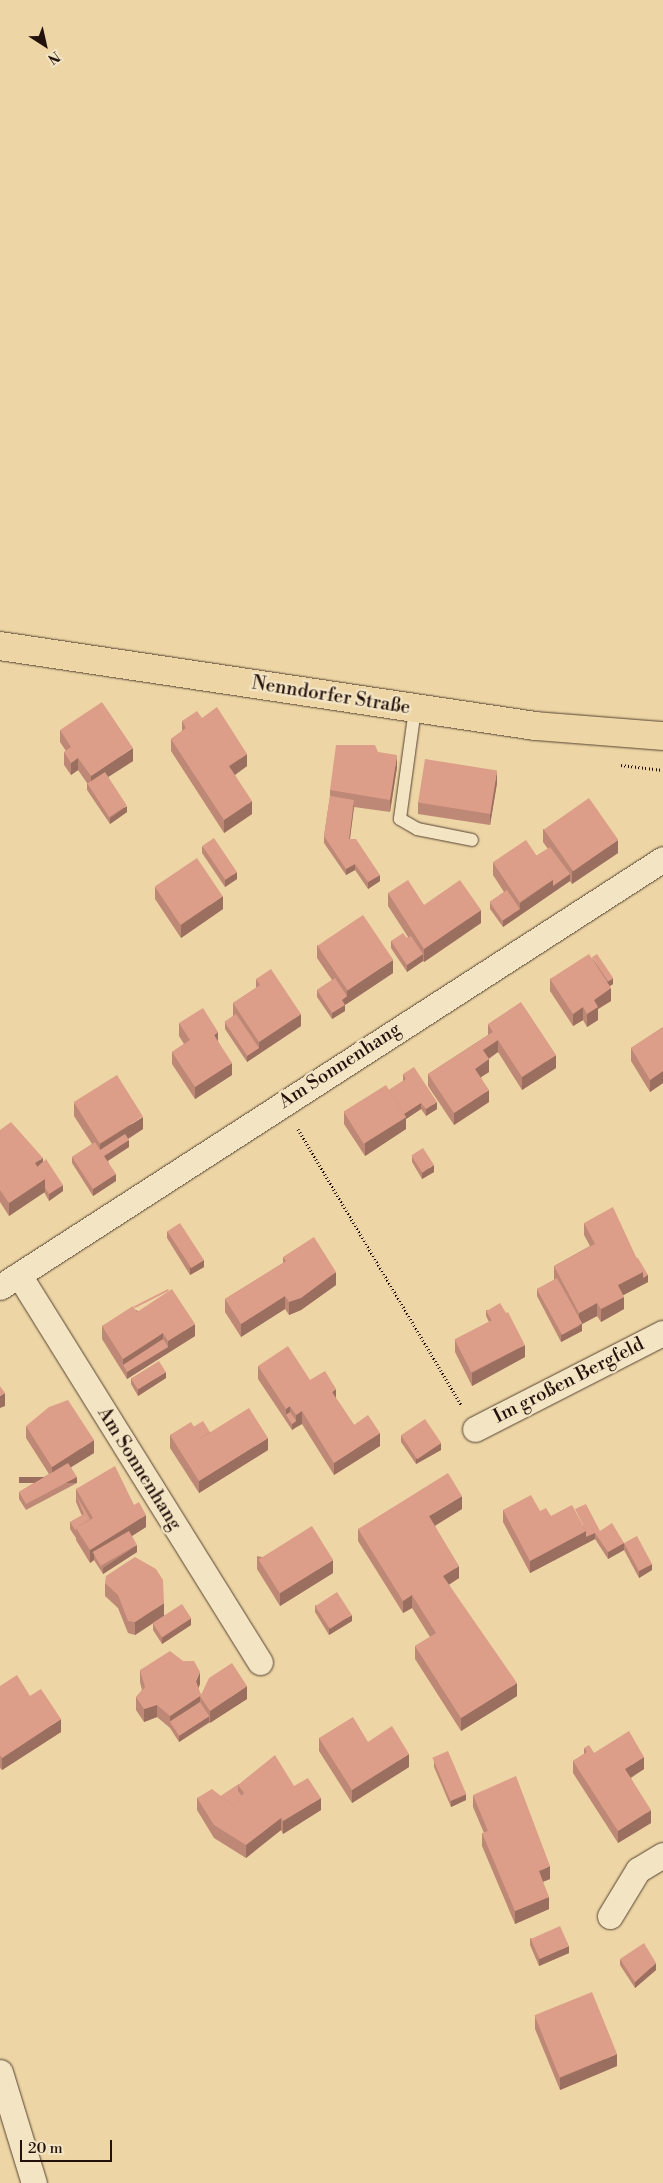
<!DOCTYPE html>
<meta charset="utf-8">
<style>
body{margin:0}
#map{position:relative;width:663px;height:2183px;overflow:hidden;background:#edd5a5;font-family:"Libre Bodoni",serif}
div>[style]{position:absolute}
.path>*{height:3px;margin-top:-1.5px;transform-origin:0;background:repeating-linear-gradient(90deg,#23120c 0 1px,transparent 0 3.5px)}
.roads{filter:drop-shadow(0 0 1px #564332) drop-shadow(0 0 1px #564332)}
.lane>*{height:12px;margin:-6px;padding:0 6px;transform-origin:6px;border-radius:6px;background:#f3e4c4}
.street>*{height:25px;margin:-12.5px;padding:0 12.5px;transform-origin:12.5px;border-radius:12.5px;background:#f3e4c4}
.primary>*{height:28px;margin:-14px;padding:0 14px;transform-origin:14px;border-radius:14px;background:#edd5a5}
.wall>*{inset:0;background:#be8876}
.shaded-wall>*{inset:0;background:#9b6f60;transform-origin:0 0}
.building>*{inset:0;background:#dd9e89;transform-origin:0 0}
span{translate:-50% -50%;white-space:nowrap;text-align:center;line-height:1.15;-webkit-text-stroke:4.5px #f3e4c4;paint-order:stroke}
.street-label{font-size:19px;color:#23120c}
.north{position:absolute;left:20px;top:20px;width:50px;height:50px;-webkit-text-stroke:4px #f3e4c4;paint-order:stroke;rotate:145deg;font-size:14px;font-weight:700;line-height:20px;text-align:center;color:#23120c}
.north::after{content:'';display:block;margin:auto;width:18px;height:22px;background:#23120c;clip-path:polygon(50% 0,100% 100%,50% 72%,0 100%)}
.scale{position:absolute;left:20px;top:2140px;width:92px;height:22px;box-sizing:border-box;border:2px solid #23120c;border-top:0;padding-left:6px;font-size:15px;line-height:18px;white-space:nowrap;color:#23120c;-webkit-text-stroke:4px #f3e4c4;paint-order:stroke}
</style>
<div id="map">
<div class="path">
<div style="left:621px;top:765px;width:42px;rotate:6.8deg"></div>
<div style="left:298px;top:1129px;width:321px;rotate:59.4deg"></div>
</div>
<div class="roads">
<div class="lane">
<div style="left:415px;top:709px;width:111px;rotate:97.8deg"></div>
<div style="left:400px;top:819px;width:20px;rotate:30deg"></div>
<div style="left:417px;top:829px;width:56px;rotate:11.3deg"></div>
</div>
<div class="street">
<div style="left:19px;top:1275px;width:456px;rotate:58.1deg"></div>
<div style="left:0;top:1287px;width:789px;rotate:-32.84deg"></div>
<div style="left:475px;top:1429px;width:211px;rotate:-27.1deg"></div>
<div style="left:610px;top:1916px;width:54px;rotate:-58.7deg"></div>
<div style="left:638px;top:1870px;width:29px;rotate:-31deg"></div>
<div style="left:0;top:2072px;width:116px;rotate:73deg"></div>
</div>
<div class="primary">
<div style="left:0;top:646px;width:541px;rotate:8.5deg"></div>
<div style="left:535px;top:726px;width:128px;rotate:4.5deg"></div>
</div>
</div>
<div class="wall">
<div style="clip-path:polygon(202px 718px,247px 766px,235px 775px,252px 814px,224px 833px,171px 751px,171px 739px,182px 731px,182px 721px)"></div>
<div style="clip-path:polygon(60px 730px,133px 761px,108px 777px,127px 812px,110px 824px,87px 790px,87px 783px,78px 770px,71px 775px,64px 765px,64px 752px,66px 751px,60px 742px)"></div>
<div style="clip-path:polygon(378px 752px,397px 767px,390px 812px,354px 807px,350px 839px,380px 881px,368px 889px,355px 870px,346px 875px,324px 843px,324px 836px,330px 796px,330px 790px)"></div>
<div style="clip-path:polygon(497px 783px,490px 825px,418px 814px,418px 802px)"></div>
<div style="clip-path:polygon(543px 829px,618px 853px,572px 884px,570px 881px,503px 927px,490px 909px,490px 902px,504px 892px,493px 875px,493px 863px,536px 856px,548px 849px,543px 842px)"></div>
<div style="clip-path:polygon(202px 846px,237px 879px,225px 887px,202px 853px)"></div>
<div style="clip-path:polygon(155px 887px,223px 909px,181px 938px,155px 899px)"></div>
<div style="clip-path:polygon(388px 893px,424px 905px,481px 923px,424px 962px,423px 961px,407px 972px,391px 948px,391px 941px,407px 938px,408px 937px,388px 906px)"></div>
<div style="clip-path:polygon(317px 945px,393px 973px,345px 1005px,345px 1011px,332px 1019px,317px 997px,317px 990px,332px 980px,317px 958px)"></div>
<div style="clip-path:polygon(592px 958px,613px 984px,610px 986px,611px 1001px,598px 1009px,598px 1020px,587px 1027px,583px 1020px,573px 1026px,550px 991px,550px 979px)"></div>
<div style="clip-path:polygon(256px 979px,301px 1026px,247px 1062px,225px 1029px,225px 1022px,233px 1016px,233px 1003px,256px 988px)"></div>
<div style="clip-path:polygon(179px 1023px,218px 1041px,232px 1075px,195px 1099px,172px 1064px,172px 1052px,184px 1044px,179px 1036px)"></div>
<div style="clip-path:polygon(488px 1024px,556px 1068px,522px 1090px,498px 1052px,489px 1059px,489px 1072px,481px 1077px,489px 1102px,454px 1125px,428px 1086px,428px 1074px,488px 1035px)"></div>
<div style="clip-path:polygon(663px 1027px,663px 1083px,650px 1092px,631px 1061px,631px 1048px)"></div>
<div style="clip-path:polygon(403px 1074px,437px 1109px,426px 1116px,421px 1109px,406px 1119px,406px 1129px,365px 1156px,344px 1124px,344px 1112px,389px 1090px,403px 1081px)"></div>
<div style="clip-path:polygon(74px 1103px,143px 1129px,128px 1139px,129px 1147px,108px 1161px,116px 1181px,93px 1196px,72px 1163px,72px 1157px,92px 1144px,74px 1116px)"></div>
<div style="clip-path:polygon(0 1130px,43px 1162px,63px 1191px,49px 1201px,44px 1192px,9px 1216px,0 1202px)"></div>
<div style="clip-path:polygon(412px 1156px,434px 1172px,422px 1179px,412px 1162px)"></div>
<div style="clip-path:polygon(584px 1223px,637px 1258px,648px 1282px,623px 1295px,624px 1309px,601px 1322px,597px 1316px,582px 1324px,582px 1331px,561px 1342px,537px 1296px,537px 1289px,554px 1280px,554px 1266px,590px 1246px,584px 1235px)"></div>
<div style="clip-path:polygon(167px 1231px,204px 1267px,190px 1275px,167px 1238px)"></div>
<div style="clip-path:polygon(283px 1257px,336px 1285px,301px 1310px,289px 1315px,285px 1309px,241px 1337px,225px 1312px,225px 1299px,283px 1263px)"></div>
<div style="clip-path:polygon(136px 1310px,195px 1336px,127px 1379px,102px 1339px,102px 1326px)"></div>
<div style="clip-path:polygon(486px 1310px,506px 1313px,525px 1357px,472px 1386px,455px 1352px,455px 1340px,489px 1322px,486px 1316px)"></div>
<div style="clip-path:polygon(258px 1366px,310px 1380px,336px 1398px,354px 1425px,380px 1446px,334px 1475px,302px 1424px,292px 1430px,258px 1379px)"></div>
<div style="clip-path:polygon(131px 1378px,166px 1378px,138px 1396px,131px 1384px)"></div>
<div style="clip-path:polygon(26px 1426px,94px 1453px,71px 1467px,77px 1483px,26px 1510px,19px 1499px,19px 1492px,49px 1474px,26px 1438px)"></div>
<div style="clip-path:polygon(193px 1427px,210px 1432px,268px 1450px,199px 1493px,170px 1448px,170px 1435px)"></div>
<div style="clip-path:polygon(401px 1435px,441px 1450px,416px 1464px,401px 1442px)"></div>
<div style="clip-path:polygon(76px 1489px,134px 1505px,146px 1527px,132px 1536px,137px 1552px,103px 1574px,94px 1560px,90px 1563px,76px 1540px,76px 1538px,70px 1529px,70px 1522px,82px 1516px,76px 1502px)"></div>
<div style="clip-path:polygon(462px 1509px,435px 1526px,459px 1578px,449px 1585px,517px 1696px,461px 1731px,415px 1659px,415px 1646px,430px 1637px,412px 1608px,403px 1613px,358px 1541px,358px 1529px)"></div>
<div style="clip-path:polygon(503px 1510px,540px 1511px,551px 1516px,600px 1531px,624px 1543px,652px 1570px,639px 1578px,624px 1550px,608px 1559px,595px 1539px,530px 1573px,503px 1522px)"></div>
<div style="clip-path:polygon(257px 1556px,333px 1573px,280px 1606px,257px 1569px)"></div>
<div style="clip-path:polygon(105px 1583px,164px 1615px,191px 1625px,162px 1644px,153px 1630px,153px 1623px,135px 1635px,128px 1633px,118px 1608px,105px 1596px)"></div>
<div style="clip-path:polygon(315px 1605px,352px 1621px,329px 1635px,315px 1612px)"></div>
<div style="clip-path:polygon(140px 1670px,200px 1684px,198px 1688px,201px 1695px,247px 1699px,179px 1742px,170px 1728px,157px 1717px,144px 1722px,136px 1710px,136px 1697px,142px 1690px,140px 1682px)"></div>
<div style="clip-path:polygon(0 1686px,61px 1732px,2px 1770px,0 1768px)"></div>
<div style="clip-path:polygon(319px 1738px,368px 1742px,409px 1767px,352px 1803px,319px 1751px)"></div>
<div style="clip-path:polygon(584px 1748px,594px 1753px,644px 1769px,631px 1778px,651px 1823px,618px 1843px,573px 1773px,573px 1761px,584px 1754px)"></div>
<div style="clip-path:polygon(434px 1760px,466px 1800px,451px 1807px,434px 1767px)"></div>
<div style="clip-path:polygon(239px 1784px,294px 1786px,321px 1810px,283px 1834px,281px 1830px,246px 1858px,214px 1838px,197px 1810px,197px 1798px,221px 1796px)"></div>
<div style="clip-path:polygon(473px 1795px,550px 1879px,543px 1882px,549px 1909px,515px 1924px,482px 1846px,482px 1833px,484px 1833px,473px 1807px)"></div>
<div style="clip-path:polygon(530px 1938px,569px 1953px,539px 1966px,530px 1945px)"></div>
<div style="clip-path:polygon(620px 1959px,656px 1970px,635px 1988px,620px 1965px)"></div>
<div style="clip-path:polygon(535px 2016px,617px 2066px,560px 2090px,535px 2029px)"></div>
</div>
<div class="shaded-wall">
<div style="clip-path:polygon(133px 748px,133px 761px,91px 788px,91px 776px)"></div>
<div style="clip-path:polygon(247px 754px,247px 766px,229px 779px,229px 766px)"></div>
<div style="clip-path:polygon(397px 755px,397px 767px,390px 812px,390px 800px)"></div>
<div style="clip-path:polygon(78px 758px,78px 770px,71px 775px,71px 763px)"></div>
<div style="clip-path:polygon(497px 770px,497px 783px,490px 825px,490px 813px)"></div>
<div style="clip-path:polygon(354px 800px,354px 807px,349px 845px,349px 839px)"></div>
<div style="clip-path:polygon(252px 801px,252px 814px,224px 833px,224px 820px)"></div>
<div style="clip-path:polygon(127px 806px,127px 812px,110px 824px,110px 818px)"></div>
<div style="clip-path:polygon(618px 840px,618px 853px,572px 884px,572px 871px)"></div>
<div style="clip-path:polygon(355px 864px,355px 870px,346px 875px,346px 869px)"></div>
<div style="clip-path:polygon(237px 872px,237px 879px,225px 887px,225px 880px)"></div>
<div style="clip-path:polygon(570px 874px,570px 881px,503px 927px,503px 920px,520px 909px,520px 903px,553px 880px)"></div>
<div style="clip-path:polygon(380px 875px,380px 881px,368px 889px,368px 882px)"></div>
<div style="clip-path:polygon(223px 896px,223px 909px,181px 938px,181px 925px)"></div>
<div style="clip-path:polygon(481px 910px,481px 923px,424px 962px,424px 949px)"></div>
<div style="clip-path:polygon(423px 954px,423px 961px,407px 972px,407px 965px)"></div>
<div style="clip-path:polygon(393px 960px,393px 973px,345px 1005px,345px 1011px,332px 1019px,332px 1013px,342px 1000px,347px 996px,347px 990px)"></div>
<div style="clip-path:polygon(613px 978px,613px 984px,604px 990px,604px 984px)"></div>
<div style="clip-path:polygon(611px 988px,611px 1001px,598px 1009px,598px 1020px,587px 1027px,587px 1014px,594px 1000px)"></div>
<div style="clip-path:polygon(583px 1007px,583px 1020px,573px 1026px,573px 1014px)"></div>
<div style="clip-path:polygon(301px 1014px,301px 1026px,247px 1062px,247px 1056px,259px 1048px,259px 1042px)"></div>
<div style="clip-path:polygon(218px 1032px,218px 1045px,214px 1035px)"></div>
<div style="clip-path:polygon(498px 1040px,498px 1052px,483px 1062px,483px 1050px)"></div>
<div style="clip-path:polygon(556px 1055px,556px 1068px,522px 1090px,522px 1077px)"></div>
<div style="clip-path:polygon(489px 1059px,489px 1072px,475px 1081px,475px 1069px)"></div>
<div style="clip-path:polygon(232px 1063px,232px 1075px,195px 1099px,195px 1087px)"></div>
<div style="clip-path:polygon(663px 1071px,663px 1083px,650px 1092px,650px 1080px)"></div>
<div style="clip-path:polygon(489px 1090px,489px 1102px,454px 1125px,454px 1113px)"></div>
<div style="clip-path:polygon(437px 1102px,437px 1109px,426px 1116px,426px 1109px)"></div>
<div style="clip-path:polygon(421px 1103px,421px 1109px,406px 1119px,406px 1129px,365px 1156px,365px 1143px,402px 1115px)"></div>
<div style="clip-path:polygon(143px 1117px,143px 1129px,100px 1157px,100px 1144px)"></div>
<div style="clip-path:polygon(129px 1140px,129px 1147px,104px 1163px,104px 1156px)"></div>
<div style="clip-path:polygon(43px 1158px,43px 1171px,38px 1174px,35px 1163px)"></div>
<div style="clip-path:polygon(434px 1165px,434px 1172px,422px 1179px,422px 1173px)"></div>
<div style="clip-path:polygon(116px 1174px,116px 1181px,93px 1196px,93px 1189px)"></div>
<div style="clip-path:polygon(45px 1179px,45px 1192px,9px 1216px,9px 1203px)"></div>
<div style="clip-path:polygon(63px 1185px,63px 1191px,49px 1201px,49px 1194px)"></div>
<div style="clip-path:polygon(204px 1260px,204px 1267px,190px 1275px,190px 1268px)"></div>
<div style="clip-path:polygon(336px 1272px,336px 1285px,301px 1310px,289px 1315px,289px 1302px)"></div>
<div style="clip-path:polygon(643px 1272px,648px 1275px,648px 1282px,618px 1298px,618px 1285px)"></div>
<div style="clip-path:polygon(285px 1296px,285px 1309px,241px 1337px,241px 1324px)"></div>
<div style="clip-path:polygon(624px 1297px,624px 1309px,601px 1322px,601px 1309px)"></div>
<div style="clip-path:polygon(597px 1303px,597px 1316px,582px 1324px,582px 1331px,561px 1342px,561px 1335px,579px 1326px,579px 1313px)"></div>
<div style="clip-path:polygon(195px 1324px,195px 1336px,127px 1379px,127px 1372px,168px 1347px,168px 1341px)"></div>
<div style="clip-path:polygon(163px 1333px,163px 1346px,123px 1365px,123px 1359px)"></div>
<div style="clip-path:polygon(525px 1345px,525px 1357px,472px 1386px,472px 1373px)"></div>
<div style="clip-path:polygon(166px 1372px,166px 1378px,138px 1396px,138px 1389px)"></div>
<div style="clip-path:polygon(336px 1389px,336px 1402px,332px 1392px)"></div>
<div style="clip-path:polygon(5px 1393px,5px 1406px,0 1408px,0 1396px)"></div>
<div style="clip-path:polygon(290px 1406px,290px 1419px,286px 1415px,286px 1409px)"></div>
<div style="clip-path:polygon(302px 1411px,302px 1424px,296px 1427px,296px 1415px)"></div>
<div style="clip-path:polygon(296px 1421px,296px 1427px,292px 1430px,292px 1424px)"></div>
<div style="clip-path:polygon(380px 1433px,380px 1446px,334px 1475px,334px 1463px)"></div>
<div style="clip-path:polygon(268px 1438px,268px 1450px,199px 1493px,199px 1481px)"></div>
<div style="clip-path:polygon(94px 1440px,94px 1453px,52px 1479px,52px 1467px)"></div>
<div style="clip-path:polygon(441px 1443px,441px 1450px,416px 1464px,416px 1457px)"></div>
<div style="left:77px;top:1477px;width:6px;height:58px;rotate:90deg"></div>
<div style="clip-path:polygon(462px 1496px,462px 1509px,429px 1529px,429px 1516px)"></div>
<div style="clip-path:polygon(146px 1515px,146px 1527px,97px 1558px,94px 1554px,94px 1560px,90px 1563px,90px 1550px)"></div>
<div style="clip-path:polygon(586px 1531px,595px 1533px,595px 1539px,530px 1573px,530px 1561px)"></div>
<div style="clip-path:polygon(624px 1543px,624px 1550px,608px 1559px,608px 1552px)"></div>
<div style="clip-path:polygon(137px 1545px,137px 1552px,103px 1574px,103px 1568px)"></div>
<div style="clip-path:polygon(333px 1560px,333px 1573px,280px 1606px,280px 1593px)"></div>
<div style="clip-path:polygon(652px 1564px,652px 1570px,639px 1578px,639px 1571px)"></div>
<div style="clip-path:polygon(459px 1566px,459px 1578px,443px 1588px,443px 1576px)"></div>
<div style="clip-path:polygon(412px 1595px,412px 1608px,403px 1613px,403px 1601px)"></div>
<div style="clip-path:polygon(164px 1603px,164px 1616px,135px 1635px,135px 1622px)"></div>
<div style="clip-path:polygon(352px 1615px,352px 1621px,329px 1635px,329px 1628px)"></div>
<div style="clip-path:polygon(191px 1618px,191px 1625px,162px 1644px,162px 1638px)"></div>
<div style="clip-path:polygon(200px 1672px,200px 1684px,196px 1694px,196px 1681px)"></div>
<div style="clip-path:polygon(517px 1683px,517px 1696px,461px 1731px,461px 1718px)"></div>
<div style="clip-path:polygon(247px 1686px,247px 1699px,210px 1723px,210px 1711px)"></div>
<div style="clip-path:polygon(200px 1696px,200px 1709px,170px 1722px,170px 1728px,170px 1716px)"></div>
<div style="clip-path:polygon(157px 1705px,157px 1717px,144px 1722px,144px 1709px)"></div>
<div style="clip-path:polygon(209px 1716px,209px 1722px,179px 1742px,179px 1736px)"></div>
<div style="clip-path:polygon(61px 1719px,61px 1732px,2px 1770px,2px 1758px)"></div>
<div style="clip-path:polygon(409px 1754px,409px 1767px,352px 1803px,352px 1790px)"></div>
<div style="clip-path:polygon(644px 1757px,644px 1769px,625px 1781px,625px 1769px)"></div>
<div style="clip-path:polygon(466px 1794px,466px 1800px,451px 1807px,451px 1800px)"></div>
<div style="clip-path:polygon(321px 1798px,321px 1810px,283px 1834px,283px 1821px)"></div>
<div style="clip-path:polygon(651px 1810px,651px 1823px,618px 1843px,618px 1831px)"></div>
<div style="clip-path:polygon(281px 1818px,281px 1830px,246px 1858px,246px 1845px)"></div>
<div style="clip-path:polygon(550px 1866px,550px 1879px,539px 1883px,539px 1871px)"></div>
<div style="clip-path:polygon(549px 1897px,549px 1909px,515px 1924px,515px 1911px)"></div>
<div style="clip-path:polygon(569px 1946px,569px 1953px,539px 1966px,539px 1959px)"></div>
<div style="clip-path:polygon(656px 1963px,656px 1970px,635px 1988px,635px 1982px)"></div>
<div style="clip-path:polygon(617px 2054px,617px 2066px,560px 2090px,560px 2078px)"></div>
</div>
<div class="building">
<div style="clip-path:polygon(102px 702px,133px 748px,91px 776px,78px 758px,71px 763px,64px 752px,71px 747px,60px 730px)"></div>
<div style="clip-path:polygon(217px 707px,247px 754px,229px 766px,252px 801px,224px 820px,171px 739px,186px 728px,182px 721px,197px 711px,202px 718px)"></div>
<div style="clip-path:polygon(336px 745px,375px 745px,378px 752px,397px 755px,390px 800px,330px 790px)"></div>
<div style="left:425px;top:759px;width:73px;height:44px;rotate:9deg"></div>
<div style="left:105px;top:772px;width:40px;height:21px;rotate:57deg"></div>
<div style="clip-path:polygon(330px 796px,354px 800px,349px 839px,356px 839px,380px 875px,368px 882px,355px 864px,346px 869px,324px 836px)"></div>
<div style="left:589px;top:798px;width:51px;height:55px;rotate:55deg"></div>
<div style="left:214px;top:838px;width:41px;height:14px;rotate:56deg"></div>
<div style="left:526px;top:840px;width:48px;height:40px;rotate:56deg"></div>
<div style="clip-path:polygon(550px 847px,570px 874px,553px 886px,553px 880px,536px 856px)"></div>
<div style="left:197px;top:858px;width:46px;height:51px;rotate:56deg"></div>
<div style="clip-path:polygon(408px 880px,424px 905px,460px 880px,481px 910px,424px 949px,388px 893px)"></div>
<div style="left:507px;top:890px;width:23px;height:21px;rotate:56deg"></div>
<div style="left:363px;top:915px;width:54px;height:55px;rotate:56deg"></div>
<div style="clip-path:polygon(403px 933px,407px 938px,411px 936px,423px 954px,407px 965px,391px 941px)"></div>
<div style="clip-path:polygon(589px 954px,611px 988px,594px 1000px,598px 1007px,587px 1014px,583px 1007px,573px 1014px,550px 979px)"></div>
<div style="left:597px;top:954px;width:29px;height:6px;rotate:56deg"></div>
<div style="clip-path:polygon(271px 969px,301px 1014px,259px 1042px,233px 1003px,260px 985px,256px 979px)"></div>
<div style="clip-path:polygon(335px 978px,347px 996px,342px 1000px,345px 1005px,332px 1013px,317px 990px)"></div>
<div style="clip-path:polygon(521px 1002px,556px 1055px,522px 1077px,498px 1040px,483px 1050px,489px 1059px,475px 1069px,489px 1090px,454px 1113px,428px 1074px,493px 1032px,488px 1024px)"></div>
<div style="clip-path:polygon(203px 1008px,218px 1032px,214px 1035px,232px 1063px,195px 1087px,172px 1052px,190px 1040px,179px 1023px)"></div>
<div style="left:236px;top:1014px;width:41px;height:14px;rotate:56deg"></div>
<div style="clip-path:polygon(663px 1027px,663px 1071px,650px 1080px,631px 1048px)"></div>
<div style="clip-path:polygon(414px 1067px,437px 1102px,426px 1109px,421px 1103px,404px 1114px,389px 1090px,406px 1079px,403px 1074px)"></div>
<div style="left:117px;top:1075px;width:49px;height:51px;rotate:58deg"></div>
<div style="left:386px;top:1085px;width:38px;height:50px;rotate:58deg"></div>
<div style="clip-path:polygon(11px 1122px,43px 1158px,35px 1163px,45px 1179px,9px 1203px,0 1190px,0 1130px)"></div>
<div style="clip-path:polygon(125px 1134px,129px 1140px,104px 1156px,116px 1174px,93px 1189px,72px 1157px,95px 1142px,100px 1150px)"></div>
<div style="left:423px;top:1148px;width:20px;height:14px;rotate:57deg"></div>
<div style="clip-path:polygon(46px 1159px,63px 1185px,49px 1194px,45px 1188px,45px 1179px,37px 1167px)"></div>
<div style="clip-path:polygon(613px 1207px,643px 1272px,618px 1285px,624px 1297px,601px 1309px,597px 1303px,579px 1313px,554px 1266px,595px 1244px,584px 1223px)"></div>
<div style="left:180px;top:1223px;width:44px;height:15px;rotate:57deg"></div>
<div style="clip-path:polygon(314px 1237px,336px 1272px,301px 1298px,289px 1302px,285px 1296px,241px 1324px,225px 1299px,286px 1261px,283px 1257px)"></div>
<div style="clip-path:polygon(637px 1258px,638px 1258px,648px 1275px,643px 1278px,643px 1272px)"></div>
<div style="left:557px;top:1278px;width:52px;height:23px;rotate:61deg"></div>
<div style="left:168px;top:1289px;width:2px;height:38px;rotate:63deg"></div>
<div style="clip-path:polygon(172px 1289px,195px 1324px,168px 1341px,163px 1333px,123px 1359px,102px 1326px,133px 1306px,137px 1312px)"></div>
<div style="left:500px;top:1303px;width:12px;height:16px;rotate:59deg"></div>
<div style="left:508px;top:1312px;width:37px;height:60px;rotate:63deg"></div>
<div style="clip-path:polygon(163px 1339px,168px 1347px,127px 1372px,123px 1365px)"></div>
<div style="clip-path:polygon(288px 1346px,310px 1380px,325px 1371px,336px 1389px,332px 1392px,354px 1425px,368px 1415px,380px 1433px,334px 1463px,302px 1411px,296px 1415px,290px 1406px,286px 1409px,258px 1366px)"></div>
<div style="left:159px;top:1361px;width:13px;height:33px;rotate:58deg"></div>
<div style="clip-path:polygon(0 1386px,5px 1393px,0 1396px)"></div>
<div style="clip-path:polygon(68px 1400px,94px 1440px,52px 1467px,26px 1426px,49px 1407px)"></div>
<div style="clip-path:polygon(249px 1408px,268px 1438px,199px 1481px,170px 1435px,191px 1422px,201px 1438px)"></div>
<div style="left:290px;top:1412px;width:11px;height:5px;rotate:56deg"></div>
<div style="left:425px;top:1419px;width:29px;height:29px;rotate:56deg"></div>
<div style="left:203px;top:1421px;width:13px;height:12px;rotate:58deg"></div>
<div style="clip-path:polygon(68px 1463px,77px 1477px,26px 1504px,19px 1492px)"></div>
<div style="clip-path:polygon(115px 1466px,134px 1505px,139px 1502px,146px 1515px,90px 1550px,76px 1528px,93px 1518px,76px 1489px)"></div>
<div style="clip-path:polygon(448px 1473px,462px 1496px,429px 1516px,459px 1566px,443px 1576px,517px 1683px,461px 1718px,415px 1646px,436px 1633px,412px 1595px,403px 1601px,358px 1529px)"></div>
<div style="clip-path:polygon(76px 1495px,90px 1519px,76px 1528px,76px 1531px,70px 1522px,84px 1514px)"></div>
<div style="clip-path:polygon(531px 1495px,540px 1511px,546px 1508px,551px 1516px,572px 1505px,586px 1531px,530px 1561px,503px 1510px)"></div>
<div style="clip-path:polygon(586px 1504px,600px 1531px,612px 1523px,624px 1543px,637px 1536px,652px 1564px,639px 1571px,624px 1543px,608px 1552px,595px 1533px,586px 1537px,586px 1531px,575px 1509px)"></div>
<div style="left:312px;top:1526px;width:40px;height:63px;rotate:58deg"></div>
<div style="left:129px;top:1531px;width:16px;height:42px;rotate:60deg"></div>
<div style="clip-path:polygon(135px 1557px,156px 1569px,163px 1580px,164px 1603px,135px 1622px,128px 1621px,118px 1595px,105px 1583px,106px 1576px)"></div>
<div style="left:337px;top:1592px;width:27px;height:26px;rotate:57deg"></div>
<div style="left:182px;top:1604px;width:17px;height:35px;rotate:57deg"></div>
<div style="clip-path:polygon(170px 1651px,183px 1661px,194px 1661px,200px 1672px,196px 1681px,201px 1695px,209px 1678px,232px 1663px,247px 1686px,210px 1711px,200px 1696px,170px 1716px,157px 1705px,144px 1709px,136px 1697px,145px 1687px,140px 1670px)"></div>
<div style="clip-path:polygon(17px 1675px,30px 1696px,41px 1689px,61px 1719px,2px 1758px,0 1755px,0 1686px)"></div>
<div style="left:200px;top:1702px;width:17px;height:36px;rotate:57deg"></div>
<div style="clip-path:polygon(353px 1717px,368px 1742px,392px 1726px,409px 1754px,352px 1790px,319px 1738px)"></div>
<div style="clip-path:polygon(629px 1731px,644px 1757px,625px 1769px,651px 1810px,618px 1831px,573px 1761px,587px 1752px,584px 1748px,589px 1745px,594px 1753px)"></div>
<div style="left:448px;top:1751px;width:47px;height:17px;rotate:67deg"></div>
<div style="clip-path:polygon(275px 1755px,294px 1786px,308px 1778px,321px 1798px,283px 1821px,281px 1818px,246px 1845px,214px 1825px,197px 1798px,212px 1789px,234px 1806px,244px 1793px,238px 1785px)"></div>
<div style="clip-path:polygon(516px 1776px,550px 1866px,539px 1871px,549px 1897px,515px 1911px,482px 1833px,488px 1831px,473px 1795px)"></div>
<div style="clip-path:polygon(239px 1784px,238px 1785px,238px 1791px,242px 1796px,234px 1806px,221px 1796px)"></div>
<div style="left:560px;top:1926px;width:22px;height:32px;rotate:66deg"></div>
<div style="clip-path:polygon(644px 1943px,656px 1963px,635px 1982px,620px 1959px)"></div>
<div style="left:592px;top:1992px;width:67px;height:62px;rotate:68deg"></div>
</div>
<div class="street-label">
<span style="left:331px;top:696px;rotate:9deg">Nenndorfer Straße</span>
<span style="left:340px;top:1066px;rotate:-33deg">Am Sonnenhang</span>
<span style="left:569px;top:1381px;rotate:-27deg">Im großen Bergfeld</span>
<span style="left:139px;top:1469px;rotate:58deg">Am Sonnenhang</span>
</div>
<div class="north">N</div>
<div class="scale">20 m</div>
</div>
